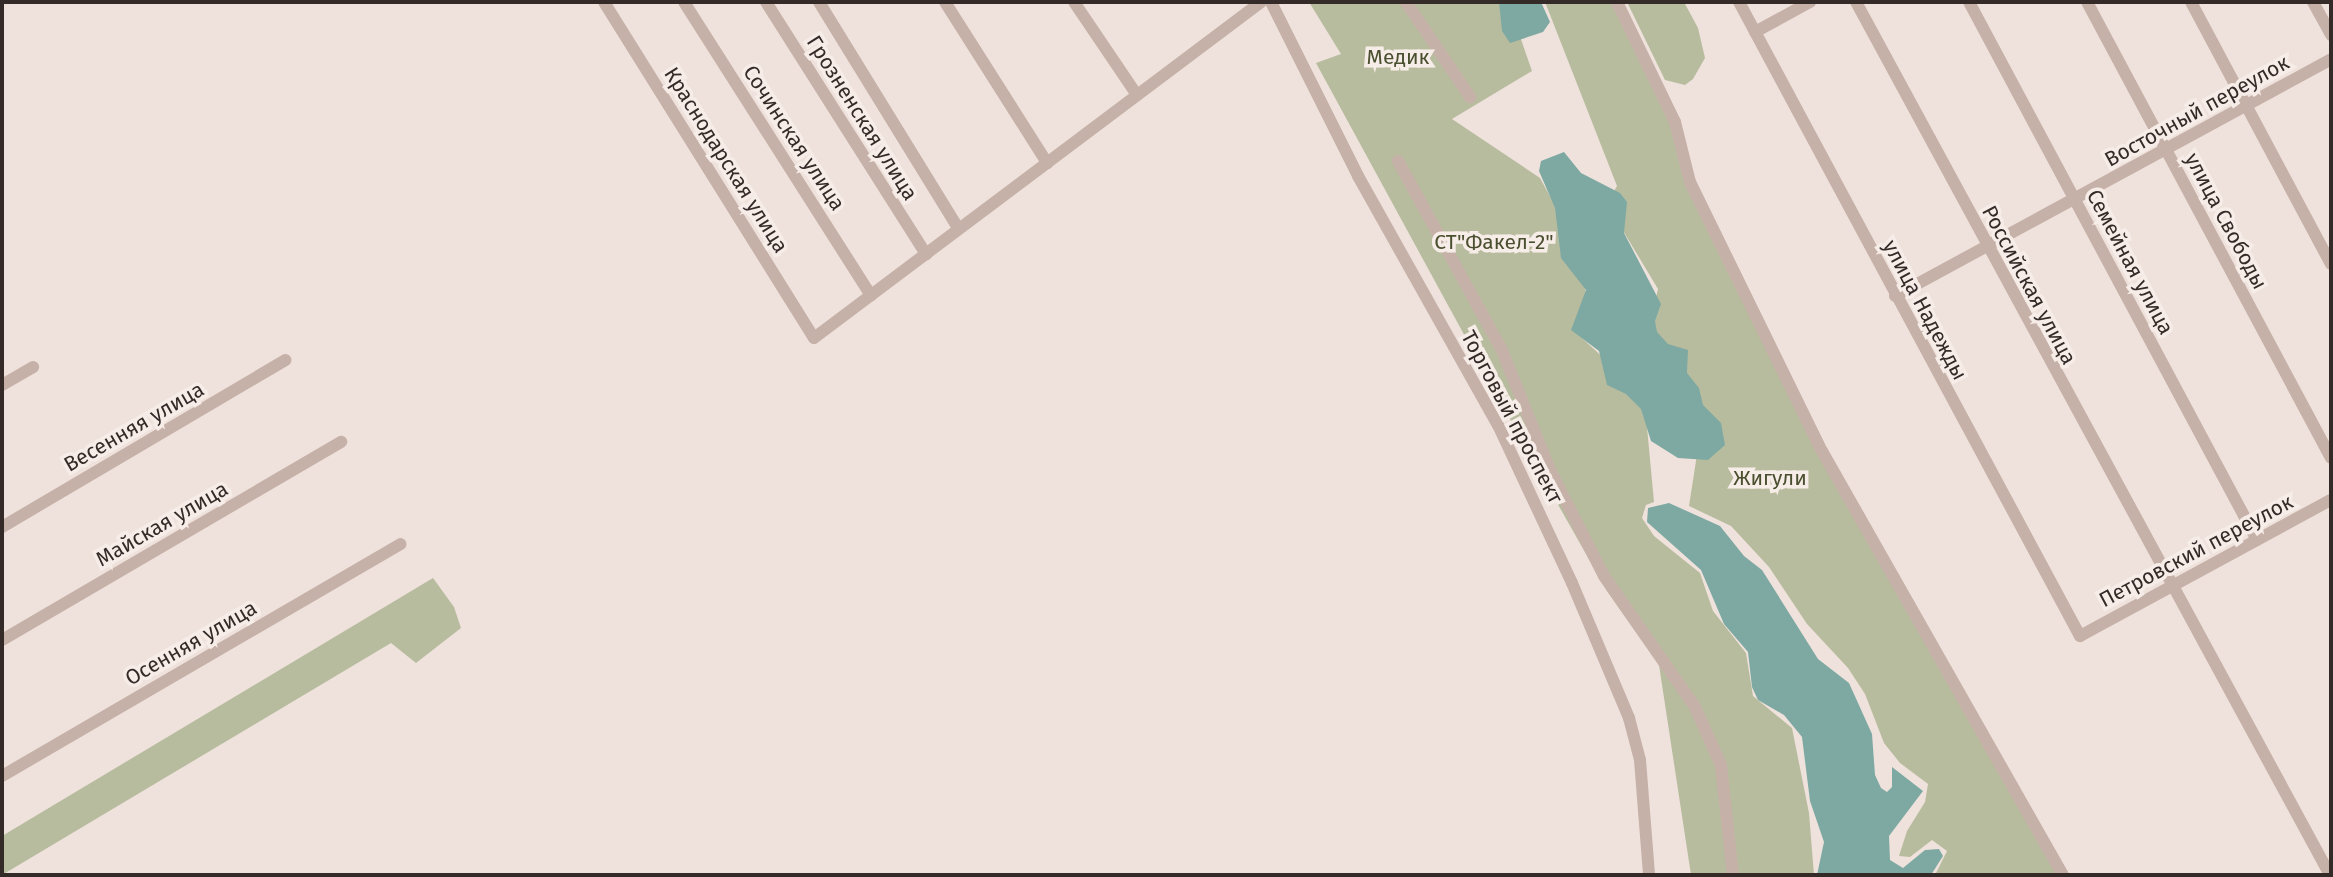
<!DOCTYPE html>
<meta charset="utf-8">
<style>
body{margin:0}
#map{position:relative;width:2333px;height:877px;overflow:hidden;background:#efe2dc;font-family:"Fira Sans",sans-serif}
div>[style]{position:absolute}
.green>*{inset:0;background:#b8bc9e}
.water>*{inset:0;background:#7ea9a3}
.minor>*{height:12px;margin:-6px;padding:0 6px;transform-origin:6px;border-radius:6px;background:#c6b1a9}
span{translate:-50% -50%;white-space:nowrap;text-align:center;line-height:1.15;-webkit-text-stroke:7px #f7ede8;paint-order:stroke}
.park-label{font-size:21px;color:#4a4f2f}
.street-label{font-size:21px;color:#342a28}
.frame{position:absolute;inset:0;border:4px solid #342a28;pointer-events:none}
</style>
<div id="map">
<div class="green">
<div style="clip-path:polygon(1309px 2px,1508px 2px,1532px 71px,1452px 119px,1540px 178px,1564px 222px,1591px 308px,1583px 339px,1644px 395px,1654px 502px,1646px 505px,1642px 518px,1654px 536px,1700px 573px,1713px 611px,1746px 653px,1753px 696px,1792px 728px,1809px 813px,1814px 875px,1691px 875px,1659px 665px,1607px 591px,1522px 441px,1316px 63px,1341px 54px)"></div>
<div style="clip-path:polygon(1545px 2px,1623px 2px,1695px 184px,1827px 452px,2066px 875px,1935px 875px,1947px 851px,1932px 840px,1910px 857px,1899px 856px,1907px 831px,1925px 802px,1928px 784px,1900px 763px,1884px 743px,1865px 694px,1848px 668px,1807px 624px,1769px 567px,1731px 526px,1689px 506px,1704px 409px,1650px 323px,1658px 289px,1607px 204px,1617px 186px)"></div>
<div style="clip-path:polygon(1627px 2px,1684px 2px,1698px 28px,1705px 58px,1693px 79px,1685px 85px,1665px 80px)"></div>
<div style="clip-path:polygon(433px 578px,454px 607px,461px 628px,416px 663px,391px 643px,2px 875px,2px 836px)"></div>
</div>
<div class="water">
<div style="clip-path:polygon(1499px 2px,1541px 2px,1550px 22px,1543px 32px,1510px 43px,1502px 31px)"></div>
<div style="clip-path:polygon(1564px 152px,1581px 173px,1620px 193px,1627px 202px,1624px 233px,1661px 304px,1655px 321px,1657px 332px,1668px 344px,1688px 350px,1687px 373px,1699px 388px,1703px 405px,1721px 423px,1725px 445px,1708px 460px,1678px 458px,1651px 441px,1641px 409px,1626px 394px,1607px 385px,1599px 351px,1571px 330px,1586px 290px,1561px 258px,1555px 208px,1539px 171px,1541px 161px)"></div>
<div style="clip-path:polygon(1669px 503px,1720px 526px,1744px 556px,1762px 570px,1818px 659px,1849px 683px,1872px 734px,1875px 775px,1881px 788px,1887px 792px,1892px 787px,1892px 767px,1923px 791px,1889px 836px,1890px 860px,1903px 868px,1925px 850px,1939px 849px,1943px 856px,1931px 875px,1817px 875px,1824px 842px,1810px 801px,1802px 737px,1784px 715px,1758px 700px,1752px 687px,1748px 652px,1724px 624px,1701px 570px,1647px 522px,1648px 508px)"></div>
</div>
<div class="minor">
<div style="left:604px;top:2px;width:396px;rotate:58deg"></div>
<div style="left:814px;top:338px;width:559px;rotate:-36.93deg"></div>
<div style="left:684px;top:2px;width:348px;rotate:57.5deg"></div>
<div style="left:766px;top:2px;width:299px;rotate:57.6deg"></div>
<div style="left:819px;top:2px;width:265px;rotate:58.4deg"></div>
<div style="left:945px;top:2px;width:191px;rotate:57.6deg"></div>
<div style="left:1074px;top:2px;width:112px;rotate:55.9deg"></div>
<div style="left:1271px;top:2px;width:195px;rotate:63.4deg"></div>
<div style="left:1358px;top:176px;width:286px;rotate:60.7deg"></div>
<div style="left:1498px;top:425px;width:174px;rotate:64.9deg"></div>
<div style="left:1572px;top:583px;width:147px;rotate:67.1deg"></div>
<div style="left:1629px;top:718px;width:43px;rotate:75.3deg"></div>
<div style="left:1640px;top:760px;width:115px;rotate:85.5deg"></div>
<div style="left:1406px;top:2px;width:115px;rotate:56deg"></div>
<div style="left:1617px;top:2px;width:133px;rotate:64.2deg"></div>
<div style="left:1675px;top:122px;width:62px;rotate:76deg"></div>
<div style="left:1690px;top:182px;width:300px;rotate:63.9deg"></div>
<div style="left:1822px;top:451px;width:488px;rotate:60.4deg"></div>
<div style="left:1739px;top:2px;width:720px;rotate:61.73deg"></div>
<div style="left:2080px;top:636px;width:285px;rotate:-28.5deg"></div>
<div style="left:1856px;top:2px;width:993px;rotate:61.5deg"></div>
<div style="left:1969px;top:2px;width:610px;rotate:61.84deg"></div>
<div style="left:2087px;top:2px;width:517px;rotate:61.85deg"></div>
<div style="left:2191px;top:2px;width:297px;rotate:61.9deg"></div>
<div style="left:2313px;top:2px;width:38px;rotate:61deg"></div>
<div style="left:1755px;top:32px;width:63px;rotate:-28.6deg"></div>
<div style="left:1398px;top:161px;width:213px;rotate:61.2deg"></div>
<div style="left:1501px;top:348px;width:131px;rotate:68.1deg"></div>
<div style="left:1550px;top:470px;width:119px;rotate:63deg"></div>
<div style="left:1604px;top:576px;width:160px;rotate:55.2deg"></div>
<div style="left:1695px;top:707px;width:64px;rotate:65.9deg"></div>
<div style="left:1721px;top:765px;width:111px;rotate:83.8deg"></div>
<div style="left:1895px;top:296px;width:496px;rotate:-28.5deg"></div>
<div style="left:2px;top:385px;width:36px;rotate:-30deg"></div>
<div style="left:2px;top:527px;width:329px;rotate:-30.5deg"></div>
<div style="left:2px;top:640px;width:393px;rotate:-30.3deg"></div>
<div style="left:2px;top:776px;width:461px;rotate:-30.2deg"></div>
</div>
<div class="park-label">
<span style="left:1398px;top:57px">Медик</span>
<span style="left:1494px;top:242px">СТ"Факел-2"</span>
<span style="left:1770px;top:478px">Жигули</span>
</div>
<div class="street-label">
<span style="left:2197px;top:111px;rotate:-29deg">Восточный переулок</span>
<span style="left:862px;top:118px;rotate:58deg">Грозненская улица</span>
<span style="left:794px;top:138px;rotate:57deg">Сочинская улица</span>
<span style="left:726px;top:160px;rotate:58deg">Краснодарская улица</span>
<span style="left:2226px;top:221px;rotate:62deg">улица Свободы</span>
<span style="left:2130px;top:262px;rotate:62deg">Семейная улица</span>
<span style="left:2029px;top:285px;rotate:62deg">Российская улица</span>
<span style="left:1925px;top:310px;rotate:62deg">улица Надежды</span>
<span style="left:1512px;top:417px;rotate:62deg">Торговый проспект</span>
<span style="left:134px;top:427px;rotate:-30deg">Весенняя улица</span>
<span style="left:162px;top:524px;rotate:-30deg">Майская улица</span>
<span style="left:2196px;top:551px;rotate:-28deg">Петровский переулок</span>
<span style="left:191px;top:643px;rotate:-30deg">Осенняя улица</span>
</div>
<div class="frame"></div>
</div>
